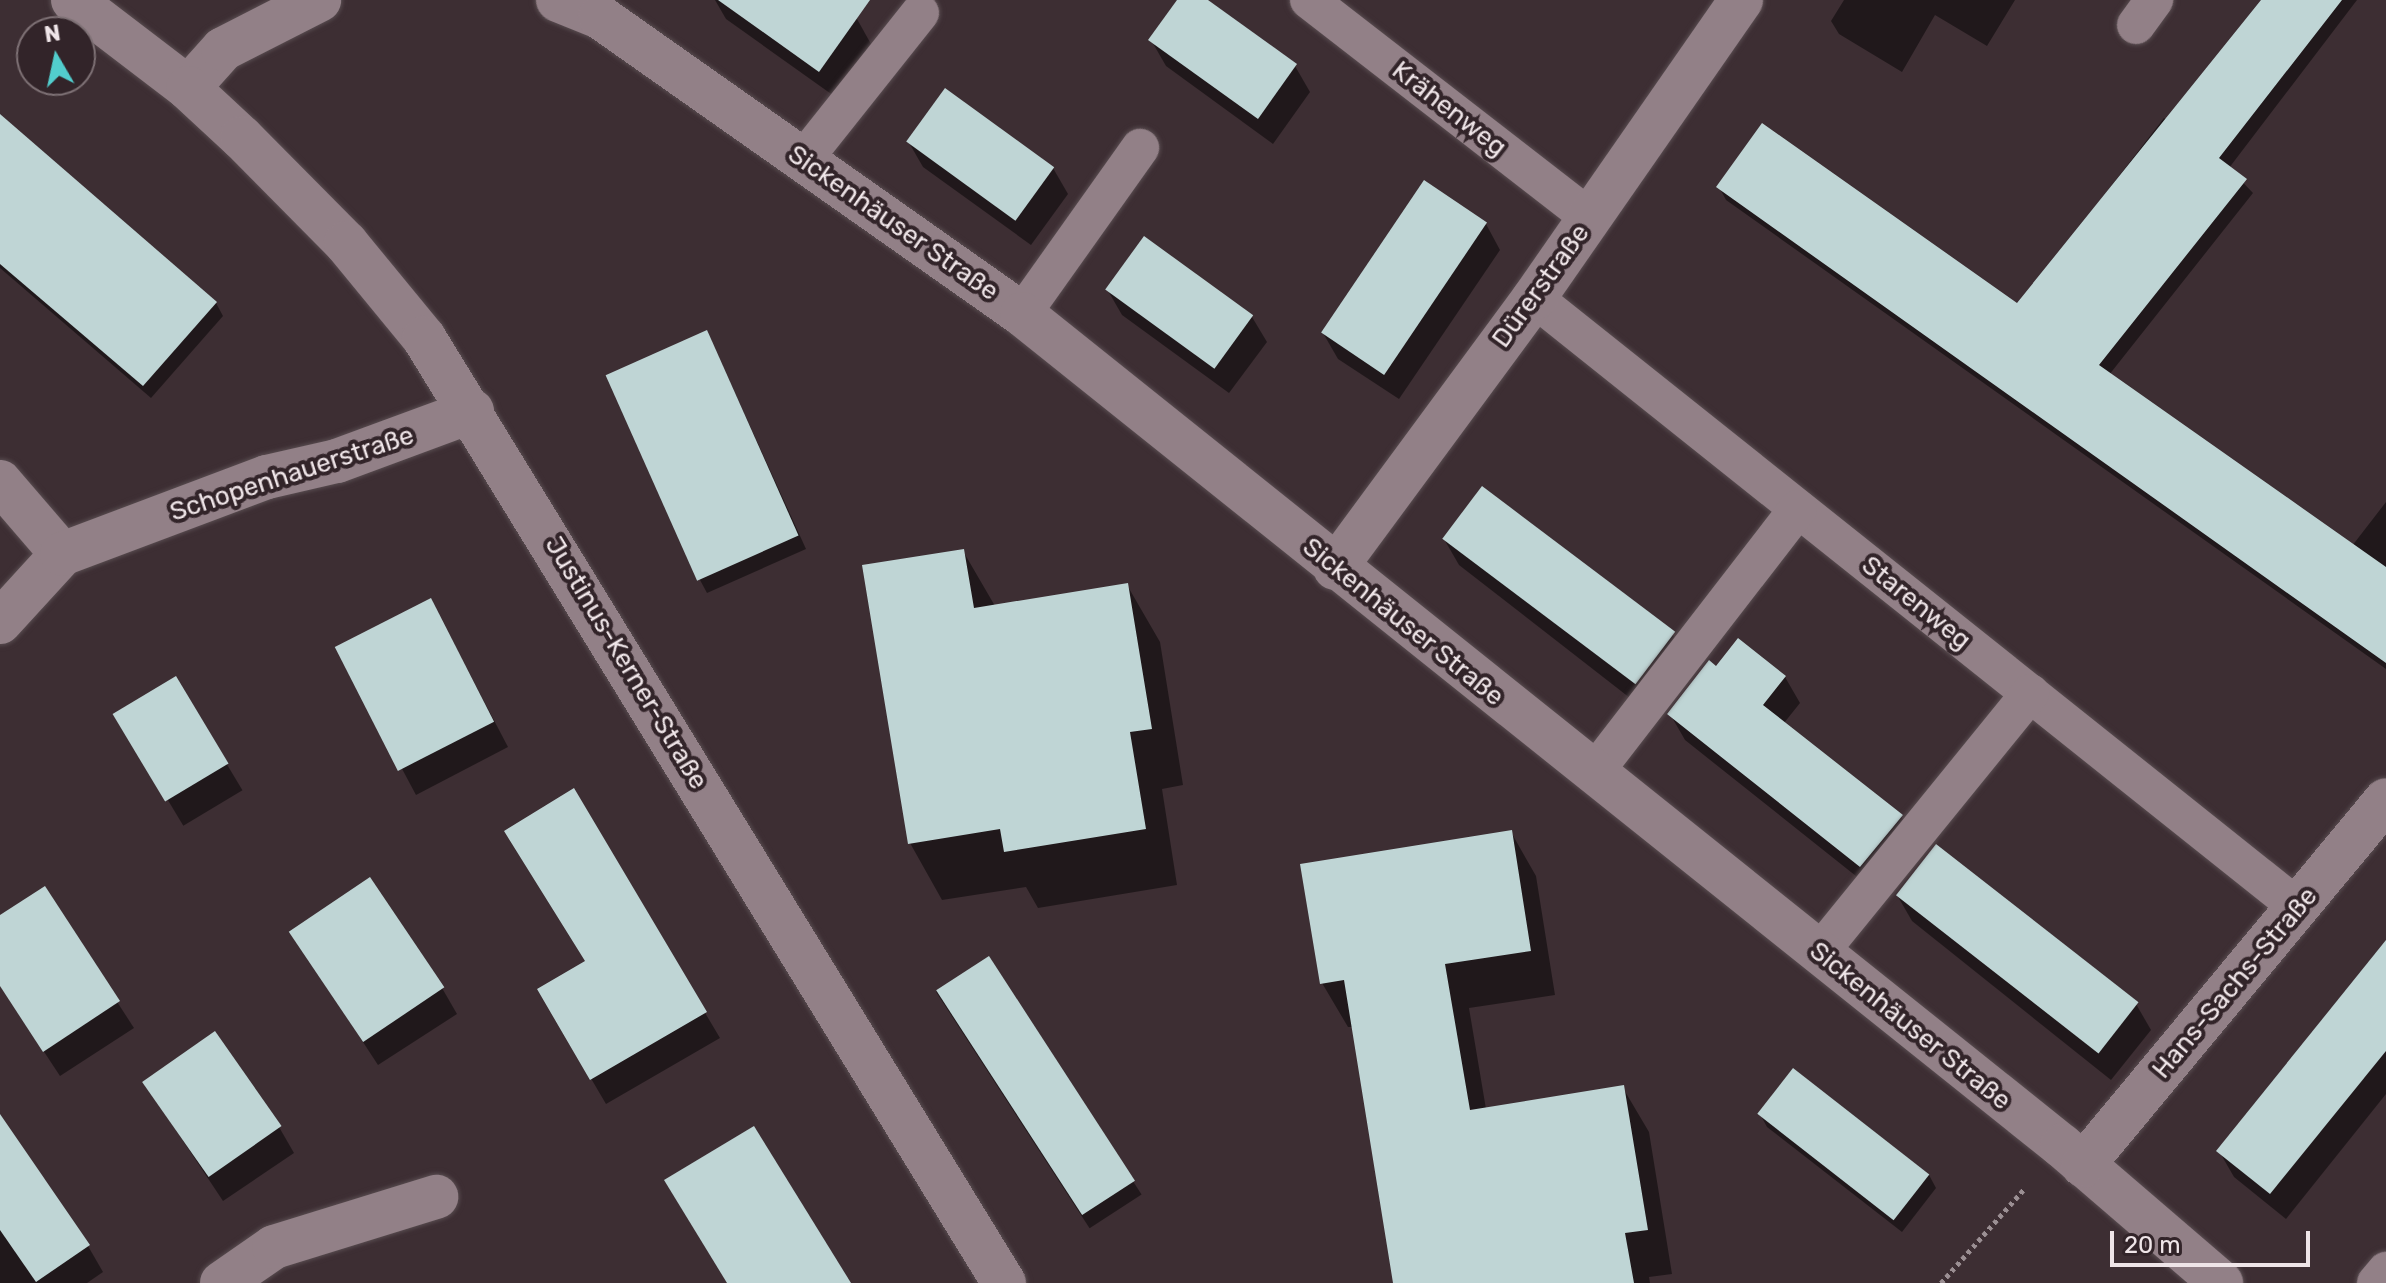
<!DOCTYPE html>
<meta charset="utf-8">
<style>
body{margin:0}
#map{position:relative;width:2386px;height:1283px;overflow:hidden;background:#3d2e33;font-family:Rubik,sans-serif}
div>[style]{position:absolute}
.shadow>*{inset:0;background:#0007;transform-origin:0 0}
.building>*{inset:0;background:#bfd5d5;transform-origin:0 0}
.path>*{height:5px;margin-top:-2.5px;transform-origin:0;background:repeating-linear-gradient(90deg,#9b8f93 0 4px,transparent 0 8px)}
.roads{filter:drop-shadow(0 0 2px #584c50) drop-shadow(0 0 2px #584c50)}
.service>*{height:38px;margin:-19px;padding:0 19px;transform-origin:19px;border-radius:19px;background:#928087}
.minor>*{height:44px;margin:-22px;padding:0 22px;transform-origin:22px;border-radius:22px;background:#928087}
.tertiary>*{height:44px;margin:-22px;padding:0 22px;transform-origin:22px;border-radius:22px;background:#928087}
span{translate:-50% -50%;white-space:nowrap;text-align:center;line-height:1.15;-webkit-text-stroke:8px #322429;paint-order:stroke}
.street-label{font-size:26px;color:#efe5e8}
.north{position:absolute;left:16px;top:16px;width:80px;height:80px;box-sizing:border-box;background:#322429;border:2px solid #7e7175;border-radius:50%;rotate:351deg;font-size:22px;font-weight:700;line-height:32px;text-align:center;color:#efe5e8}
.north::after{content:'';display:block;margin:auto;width:28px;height:36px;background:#52cdcd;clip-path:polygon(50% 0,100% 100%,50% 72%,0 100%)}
.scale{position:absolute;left:2110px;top:1231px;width:200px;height:36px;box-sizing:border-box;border:4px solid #efe5e8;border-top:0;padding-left:10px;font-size:24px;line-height:28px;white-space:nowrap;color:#efe5e8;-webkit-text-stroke:6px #322429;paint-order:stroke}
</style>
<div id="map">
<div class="shadow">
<div style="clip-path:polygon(715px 0,831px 0,857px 19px,871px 44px,834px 96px,726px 19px)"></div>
<div style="clip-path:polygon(1179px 0,1204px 0,1295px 66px,1310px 92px,1273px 144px,1166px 66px,1151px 40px)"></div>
<div style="clip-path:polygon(1844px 0,2015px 0,1987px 46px,1935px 15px,1902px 72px,1839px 34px,1831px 21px)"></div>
<div style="clip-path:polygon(2267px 0,2357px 0,2229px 168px,2253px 193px,2109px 375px,2352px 546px,2386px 502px,2386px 669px,1726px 200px,1719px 187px,2018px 306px,2164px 118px,2170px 122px)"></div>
<div style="clip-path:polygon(0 119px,216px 303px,223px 316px,151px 398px,0 268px)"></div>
<div style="clip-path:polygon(908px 141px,1053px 168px,1068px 194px,1031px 245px,923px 167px)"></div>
<div style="clip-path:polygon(1486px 224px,1500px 250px,1399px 399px,1338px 359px,1323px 333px)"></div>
<div style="clip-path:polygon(1107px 289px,1252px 317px,1267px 342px,1229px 393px,1122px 315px)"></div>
<div style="clip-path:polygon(713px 345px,806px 549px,707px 593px,700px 580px)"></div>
<div style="clip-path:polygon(1444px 539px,1673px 635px,1687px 660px,1648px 712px,1459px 565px)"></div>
<div style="clip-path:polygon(963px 551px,995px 606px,1127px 585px,1160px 642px,1183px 785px,1162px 789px,1177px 885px,1038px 908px,1026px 887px,942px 900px,910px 843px)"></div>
<div style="clip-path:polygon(445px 627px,508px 747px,416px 795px,338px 649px)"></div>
<div style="clip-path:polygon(1785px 677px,1800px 703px,1784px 723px,1901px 816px,1916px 842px,1876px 892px,1685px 740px,1670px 714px)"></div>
<div style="left:175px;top:678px;width:131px;height:69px;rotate:59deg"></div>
<div style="clip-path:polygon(573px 791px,720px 1038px,606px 1104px,539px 990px,586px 963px)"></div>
<div style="clip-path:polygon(1511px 832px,1536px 876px,1555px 995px,1469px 1008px,1486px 1109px,1623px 1088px,1649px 1132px,1672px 1274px,1649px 1277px,1650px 1283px,1395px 1283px,1353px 1027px,1348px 1027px,1322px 983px)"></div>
<div style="clip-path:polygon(44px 889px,134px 1028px,60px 1076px,0 985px,0 918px)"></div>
<div style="clip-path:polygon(1897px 895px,2136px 1004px,2151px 1030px,2111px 1080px,1912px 921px)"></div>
<div style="clip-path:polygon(291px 932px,442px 988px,457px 1014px,378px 1065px)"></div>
<div style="clip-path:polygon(2386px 944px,2386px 1094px,2286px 1219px,2234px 1177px,2219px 1151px)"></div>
<div style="left:988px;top:958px;width:282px;height:62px;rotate:57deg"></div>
<div style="clip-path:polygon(144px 1082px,279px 1127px,294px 1153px,223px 1201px)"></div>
<div style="clip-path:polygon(1760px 1114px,1929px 1175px,1936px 1188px,1902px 1232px,1767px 1127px)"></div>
<div style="clip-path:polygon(0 1169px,88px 1246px,103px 1272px,87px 1283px,0 1283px)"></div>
</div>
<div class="building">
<div style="clip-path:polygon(718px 0,870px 0,819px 72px)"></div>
<div style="clip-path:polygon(1177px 0,1208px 0,1297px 64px,1258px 119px,1148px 40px)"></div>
<div style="clip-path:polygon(2261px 0,2342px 0,2219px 158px,2247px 179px,2099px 365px,2386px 567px,2386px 663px,1716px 187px,1762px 123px,2017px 303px)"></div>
<div style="left:945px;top:88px;width:135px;height:66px;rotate:36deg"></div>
<div style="clip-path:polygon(0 114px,217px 302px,143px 386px,0 264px)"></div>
<div style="left:1424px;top:180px;width:76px;height:184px;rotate:34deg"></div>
<div style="left:1144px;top:236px;width:135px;height:66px;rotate:36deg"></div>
<div style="left:707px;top:330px;width:225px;height:111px;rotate:66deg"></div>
<div style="left:1482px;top:486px;width:242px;height:66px;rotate:37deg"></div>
<div style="clip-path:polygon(964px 549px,974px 608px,1128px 583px,1152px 729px,1130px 732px,1146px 829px,1004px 852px,1000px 829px,908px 844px,862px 565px)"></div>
<div style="left:431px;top:598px;width:139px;height:108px;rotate:63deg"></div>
<div style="clip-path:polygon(1738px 638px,1786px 676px,1763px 705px,1903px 815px,1860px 867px,1667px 714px,1709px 660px,1716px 666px)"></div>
<div style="left:176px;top:676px;width:102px;height:74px;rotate:59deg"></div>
<div style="clip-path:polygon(574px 788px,707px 1012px,590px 1080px,537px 989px,585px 961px,504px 831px)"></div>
<div style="clip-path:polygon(1512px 830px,1531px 951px,1445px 964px,1470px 1110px,1624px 1085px,1648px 1230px,1625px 1233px,1634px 1283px,1393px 1283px,1344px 980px,1320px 984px,1300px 864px)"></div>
<div style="left:1936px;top:844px;width:257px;height:65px;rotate:38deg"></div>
<div style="left:370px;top:877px;width:133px;height:98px;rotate:56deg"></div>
<div style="clip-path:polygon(45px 886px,120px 1001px,43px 1052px,0 986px,0 915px)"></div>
<div style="clip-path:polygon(2386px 940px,2386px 1051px,2270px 1194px,2216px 1151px)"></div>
<div style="left:989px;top:956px;width:268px;height:63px;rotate:57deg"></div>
<div style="left:215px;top:1031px;width:116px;height:89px;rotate:55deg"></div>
<div style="left:1793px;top:1068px;width:173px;height:58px;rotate:38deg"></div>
<div style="clip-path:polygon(0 1114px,90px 1245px,36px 1282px,0 1230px)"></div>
<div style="clip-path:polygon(754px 1126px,851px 1283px,727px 1283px,664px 1180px)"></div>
</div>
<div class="path">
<div style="left:1941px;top:1283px;width:127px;rotate:-48.5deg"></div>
</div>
<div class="roads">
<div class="service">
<div style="left:1309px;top:0;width:356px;rotate:37.8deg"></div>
<div style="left:2136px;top:25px;width:31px;rotate:-54deg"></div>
<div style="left:803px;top:160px;width:188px;rotate:-51.5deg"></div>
<div style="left:1534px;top:298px;width:978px;rotate:38.57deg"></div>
<div style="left:1022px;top:314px;width:204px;rotate:-54.6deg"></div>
<div style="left:1593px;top:774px;width:335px;rotate:-52.3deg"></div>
<div style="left:1819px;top:953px;width:335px;rotate:-50.9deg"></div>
<div style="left:2376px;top:1283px;width:16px;rotate:-50deg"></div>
</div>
<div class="minor">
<div style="left:558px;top:0;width:45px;rotate:22deg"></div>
<div style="left:600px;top:17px;width:516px;rotate:35.14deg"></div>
<div style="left:1022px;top:314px;width:1332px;rotate:38.66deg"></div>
<div style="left:2062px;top:1146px;width:210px;rotate:40.7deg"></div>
<div style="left:188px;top:88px;width:52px;rotate:-48.1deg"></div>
<div style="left:223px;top:49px;width:108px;rotate:-27deg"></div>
<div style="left:0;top:482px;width:95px;rotate:49.3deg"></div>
<div style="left:1335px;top:568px;width:335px;rotate:-53.6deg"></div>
<div style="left:1534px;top:298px;width:363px;rotate:-55.2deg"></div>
<div style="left:0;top:622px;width:92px;rotate:-47.6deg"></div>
<div style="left:62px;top:554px;width:219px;rotate:-20.6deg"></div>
<div style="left:267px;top:477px;width:72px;rotate:-12.9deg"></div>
<div style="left:337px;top:461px;width:144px;rotate:-20.3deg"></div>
<div style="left:2083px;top:1165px;width:474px;rotate:-50.3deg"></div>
<div style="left:222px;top:1283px;width:63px;rotate:-34.7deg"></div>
<div style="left:274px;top:1247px;width:170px;rotate:-17.2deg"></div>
</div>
<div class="tertiary">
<div style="left:73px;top:0;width:145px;rotate:37.4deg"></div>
<div style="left:188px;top:88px;width:74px;rotate:42.8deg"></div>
<div style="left:242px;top:138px;width:148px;rotate:45.3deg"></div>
<div style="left:346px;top:243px;width:123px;rotate:50.6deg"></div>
<div style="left:424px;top:338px;width:1109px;rotate:58.46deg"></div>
</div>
</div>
<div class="street-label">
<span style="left:1449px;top:109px;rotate:38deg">Krähenweg</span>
<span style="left:893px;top:223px;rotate:35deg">Sickenhäuser Straße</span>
<span style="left:1541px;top:286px;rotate:-54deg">Dürerstraße</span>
<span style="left:292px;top:474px;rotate:-18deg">Schopenhauerstraße</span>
<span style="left:1916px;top:603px;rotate:39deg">Starenweg</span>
<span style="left:1403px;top:622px;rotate:39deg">Sickenhäuser Straße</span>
<span style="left:626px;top:663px;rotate:59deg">Justinus-Kerner-Straße</span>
<span style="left:2235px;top:983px;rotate:-50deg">Hans-Sachs-Straße</span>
<span style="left:1910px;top:1026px;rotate:39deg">Sickenhäuser Straße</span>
</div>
<div class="north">N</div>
<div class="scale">20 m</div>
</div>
